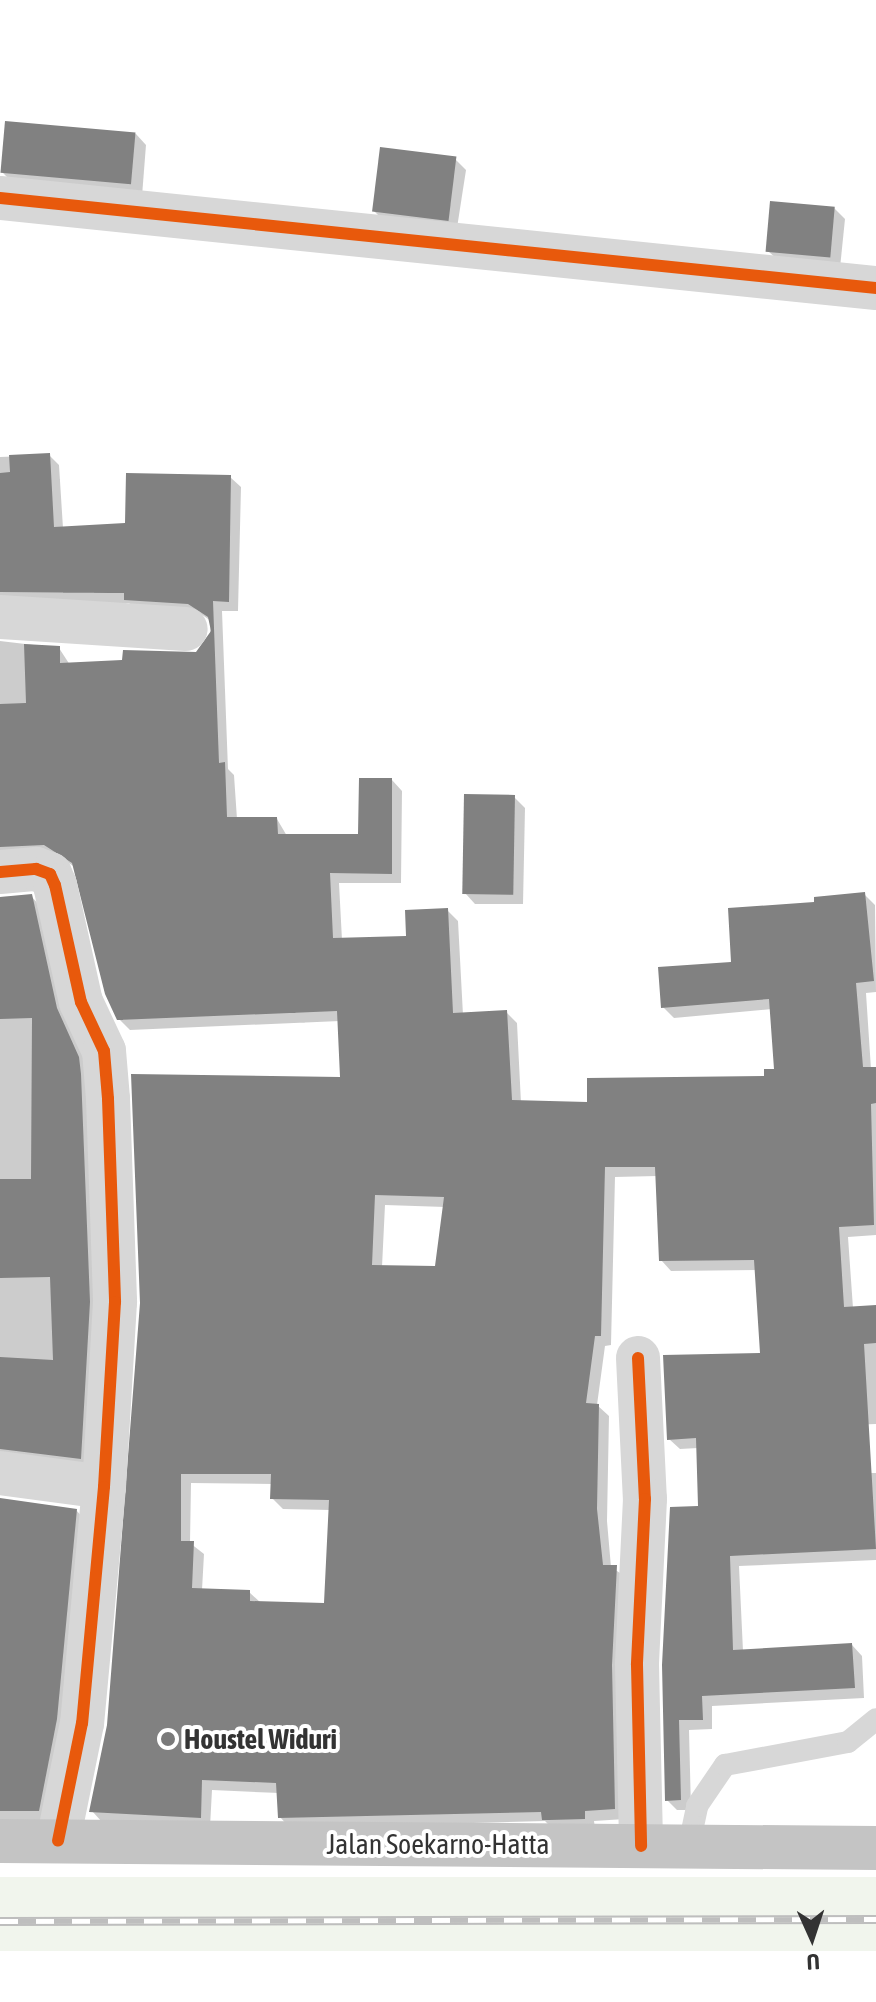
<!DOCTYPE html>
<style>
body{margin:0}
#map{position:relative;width:876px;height:2002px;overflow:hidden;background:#fff;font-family:"Asap Condensed",sans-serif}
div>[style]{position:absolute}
.green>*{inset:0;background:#f1f5ed;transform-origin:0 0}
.shadow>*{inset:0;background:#0003}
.building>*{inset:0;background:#818181;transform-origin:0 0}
.lane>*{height:22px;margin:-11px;padding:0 11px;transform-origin:11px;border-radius:11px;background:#d7d7d7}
.street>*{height:44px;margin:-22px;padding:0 22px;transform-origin:22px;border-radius:22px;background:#d7d7d7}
.highway>*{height:44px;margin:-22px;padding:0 22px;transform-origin:22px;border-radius:22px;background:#c4c4c4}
.rail>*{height:9px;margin-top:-4.5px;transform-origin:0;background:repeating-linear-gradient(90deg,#fff 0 18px,#bebebe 0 36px);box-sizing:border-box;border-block:2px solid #bebebe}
.cycleway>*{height:12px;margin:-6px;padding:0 6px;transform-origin:6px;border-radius:6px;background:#e8590c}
.dots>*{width:22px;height:22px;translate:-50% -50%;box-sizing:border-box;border:4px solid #fff;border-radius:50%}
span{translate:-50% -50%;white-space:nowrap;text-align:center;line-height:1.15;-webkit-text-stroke:8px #fff;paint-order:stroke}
.poi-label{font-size:28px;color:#333;font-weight:700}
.left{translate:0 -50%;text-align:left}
.street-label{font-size:28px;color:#333}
.north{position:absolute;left:772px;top:1898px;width:80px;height:80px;-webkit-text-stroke:6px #fff;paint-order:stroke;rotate:177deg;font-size:22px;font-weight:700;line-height:32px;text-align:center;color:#333}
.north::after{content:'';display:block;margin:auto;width:28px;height:36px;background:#333;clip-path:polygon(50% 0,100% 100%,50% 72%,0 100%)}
</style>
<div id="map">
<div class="green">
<div style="left:0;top:1877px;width:876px;height:74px"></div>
</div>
<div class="shadow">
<div style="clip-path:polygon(136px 134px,146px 145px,142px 196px,13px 183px,3px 173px)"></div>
<div style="clip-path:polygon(455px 159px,466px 170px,457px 228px,384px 221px,373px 210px)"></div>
<div style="clip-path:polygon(834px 208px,845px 219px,840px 268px,779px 261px,768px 251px)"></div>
<div style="clip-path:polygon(evenodd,49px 455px,59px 465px,63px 528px,127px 525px,230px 477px,241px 487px,238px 611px,222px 611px,228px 769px,234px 775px,237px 819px,277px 819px,287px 836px,360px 836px,392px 780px,402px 791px,401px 883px,339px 883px,342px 940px,408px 938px,447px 910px,458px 921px,463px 1015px,506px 1012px,517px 1023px,521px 1103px,590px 1105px,767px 1078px,777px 1071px,772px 1009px,674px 1018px,663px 1007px,817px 904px,864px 894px,875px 905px,876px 992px,866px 993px,871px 1069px,876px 1070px,876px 1235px,848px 1237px,853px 1308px,876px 1307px,876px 1424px,771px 1428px,771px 1472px,876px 1473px,876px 1560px,739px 1566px,743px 1651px,852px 1645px,862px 1656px,864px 1698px,712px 1706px,712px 1729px,689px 1730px,691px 1810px,677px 1810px,667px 1800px,700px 1508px,698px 1448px,680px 1449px,669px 1439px,762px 1355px,757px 1270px,671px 1271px,661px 1260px,657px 1176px,615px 1177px,611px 1345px,605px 1346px,597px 1405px,609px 1416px,607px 1521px,611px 1567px,626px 1577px,625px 1819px,594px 1821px,595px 1828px,554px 1830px,545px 1821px,290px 1828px,280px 1817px,279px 1793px,212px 1790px,210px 1827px,102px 1822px,92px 1811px,109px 1726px,142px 1304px,342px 1079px,340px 1021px,130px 1030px,119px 1019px,75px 867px,56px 855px,0 863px,0 641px,59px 648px,70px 665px,197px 654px,209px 643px,211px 621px,201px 614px,136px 610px,129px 603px,12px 602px,0 608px,0 457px,49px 455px,385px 1205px,445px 1207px,436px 1268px,382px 1267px,385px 1205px,49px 455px,191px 1483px,273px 1484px,272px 1498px,283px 1509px,330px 1510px,326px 1605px,261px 1603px,249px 1592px,202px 1590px,204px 1554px,190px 1543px,191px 1483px)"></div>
<div style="clip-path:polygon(514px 797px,525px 808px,523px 904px,475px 904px,465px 893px)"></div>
<div style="clip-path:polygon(31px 896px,41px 907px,89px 1070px,100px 1313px,90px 1468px,0 1464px,0 897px)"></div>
<div style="clip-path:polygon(0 1500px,76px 1510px,86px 1521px,49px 1821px,0 1820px)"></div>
</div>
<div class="building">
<div style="left:5px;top:121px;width:131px;height:52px;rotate:5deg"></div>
<div style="left:380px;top:147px;width:77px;height:65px;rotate:7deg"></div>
<div style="left:770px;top:201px;width:65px;height:51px;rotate:5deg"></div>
<div style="clip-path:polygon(evenodd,50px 453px,54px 527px,125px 523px,126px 473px,231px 475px,229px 602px,213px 601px,219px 763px,225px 762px,227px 817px,277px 817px,278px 834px,358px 834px,359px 778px,392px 778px,392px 874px,330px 873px,333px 938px,406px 936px,405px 910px,448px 908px,453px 1013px,507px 1010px,512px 1100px,587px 1102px,587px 1078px,764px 1076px,764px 1069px,774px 1069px,769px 999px,661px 1008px,658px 967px,731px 962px,728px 908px,814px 902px,814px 897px,865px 892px,874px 981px,856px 983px,863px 1067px,876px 1067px,876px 1103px,871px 1104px,874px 1225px,839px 1227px,844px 1307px,876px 1305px,876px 1343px,864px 1344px,876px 1549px,730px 1556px,733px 1650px,852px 1643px,855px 1688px,702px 1696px,703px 1720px,679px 1720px,681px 1800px,665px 1801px,662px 1665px,670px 1507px,698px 1506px,696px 1438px,667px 1440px,663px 1355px,760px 1353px,754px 1260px,659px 1261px,655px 1167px,605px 1167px,601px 1336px,595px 1336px,586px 1403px,599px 1404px,597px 1509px,603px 1565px,617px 1565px,612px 1665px,615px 1809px,585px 1811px,585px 1819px,549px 1820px,542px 1820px,541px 1812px,278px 1818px,276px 1783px,202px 1780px,201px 1818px,89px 1812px,107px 1725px,140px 1303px,131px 1074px,340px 1077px,337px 1011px,117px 1020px,105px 994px,72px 863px,44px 845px,0 847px,0 704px,26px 703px,24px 644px,60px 646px,60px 663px,122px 660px,123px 650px,196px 652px,211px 631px,208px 617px,188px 604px,124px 600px,124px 593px,0 592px,0 473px,10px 472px,9px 455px,50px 453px,375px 1195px,444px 1197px,435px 1266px,372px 1265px,375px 1195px,50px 453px,181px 1474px,271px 1474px,270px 1499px,329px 1500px,324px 1603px,250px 1601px,250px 1590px,192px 1588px,194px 1541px,181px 1541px,181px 1474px)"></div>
<div style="left:464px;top:794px;width:51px;height:100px;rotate:1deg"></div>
<div style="clip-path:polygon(32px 894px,57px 1008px,79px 1057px,81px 1074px,90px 1302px,81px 1459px,0 1449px,0 1357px,53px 1360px,50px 1277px,0 1278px,0 1179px,31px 1179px,32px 1018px,0 1019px,0 897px)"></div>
<div style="clip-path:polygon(0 1498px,77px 1509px,57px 1719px,39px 1811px,0 1811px)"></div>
</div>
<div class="lane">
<div style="left:689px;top:1845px;width:40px;rotate:-78deg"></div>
<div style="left:697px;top:1806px;width:50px;rotate:-55.7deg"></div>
<div style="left:725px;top:1765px;width:125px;rotate:-10.6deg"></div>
<div style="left:848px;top:1742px;width:36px;rotate:-39deg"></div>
</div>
<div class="street">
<div style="left:0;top:198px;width:881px;rotate:5.87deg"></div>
<div style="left:0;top:617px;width:186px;rotate:3.7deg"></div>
<div style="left:0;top:872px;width:36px;rotate:-5deg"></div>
<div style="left:36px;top:869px;width:15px;rotate:20deg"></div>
<div style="left:50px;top:874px;width:12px;rotate:66deg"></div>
<div style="left:55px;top:885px;width:120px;rotate:77.5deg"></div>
<div style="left:81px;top:1002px;width:54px;rotate:64.9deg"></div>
<div style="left:104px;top:1051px;width:48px;rotate:85.2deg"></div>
<div style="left:108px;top:1099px;width:203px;rotate:88deg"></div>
<div style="left:115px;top:1302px;width:185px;rotate:93.4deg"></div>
<div style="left:104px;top:1487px;width:237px;rotate:95.3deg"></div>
<div style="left:82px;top:1723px;width:120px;rotate:101.5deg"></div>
<div style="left:638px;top:1358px;width:141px;rotate:87.2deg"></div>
<div style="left:645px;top:1499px;width:166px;rotate:92.8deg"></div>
<div style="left:637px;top:1665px;width:181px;rotate:88.7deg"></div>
<div style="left:0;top:1473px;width:105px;rotate:7.7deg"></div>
</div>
<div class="highway">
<div style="left:0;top:1841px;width:876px;rotate:0.46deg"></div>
</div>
<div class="rail">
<div style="left:0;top:1921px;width:876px;rotate:-0.13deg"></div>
</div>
<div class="cycleway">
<div style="left:0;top:198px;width:881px;rotate:5.87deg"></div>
<div style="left:0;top:872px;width:36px;rotate:-5deg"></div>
<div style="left:36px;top:869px;width:15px;rotate:20deg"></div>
<div style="left:50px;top:874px;width:12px;rotate:66deg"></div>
<div style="left:55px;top:885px;width:120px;rotate:77.5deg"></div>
<div style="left:81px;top:1002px;width:54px;rotate:64.9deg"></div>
<div style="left:104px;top:1051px;width:48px;rotate:85.2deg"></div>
<div style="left:108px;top:1099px;width:203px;rotate:88deg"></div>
<div style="left:115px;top:1302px;width:185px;rotate:93.4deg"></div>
<div style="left:104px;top:1487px;width:237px;rotate:95.3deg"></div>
<div style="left:82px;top:1723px;width:120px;rotate:101.5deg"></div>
<div style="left:638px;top:1358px;width:141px;rotate:87.2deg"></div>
<div style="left:645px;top:1499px;width:166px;rotate:92.8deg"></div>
<div style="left:637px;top:1665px;width:181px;rotate:88.7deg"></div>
</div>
<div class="dots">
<div style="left:168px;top:1739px;background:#7a7a7a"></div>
</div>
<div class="poi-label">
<span class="left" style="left:184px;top:1739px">Houstel Widuri</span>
</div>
<div class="street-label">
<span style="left:438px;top:1844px">Jalan Soekarno-Hatta</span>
</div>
<div class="north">U</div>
</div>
